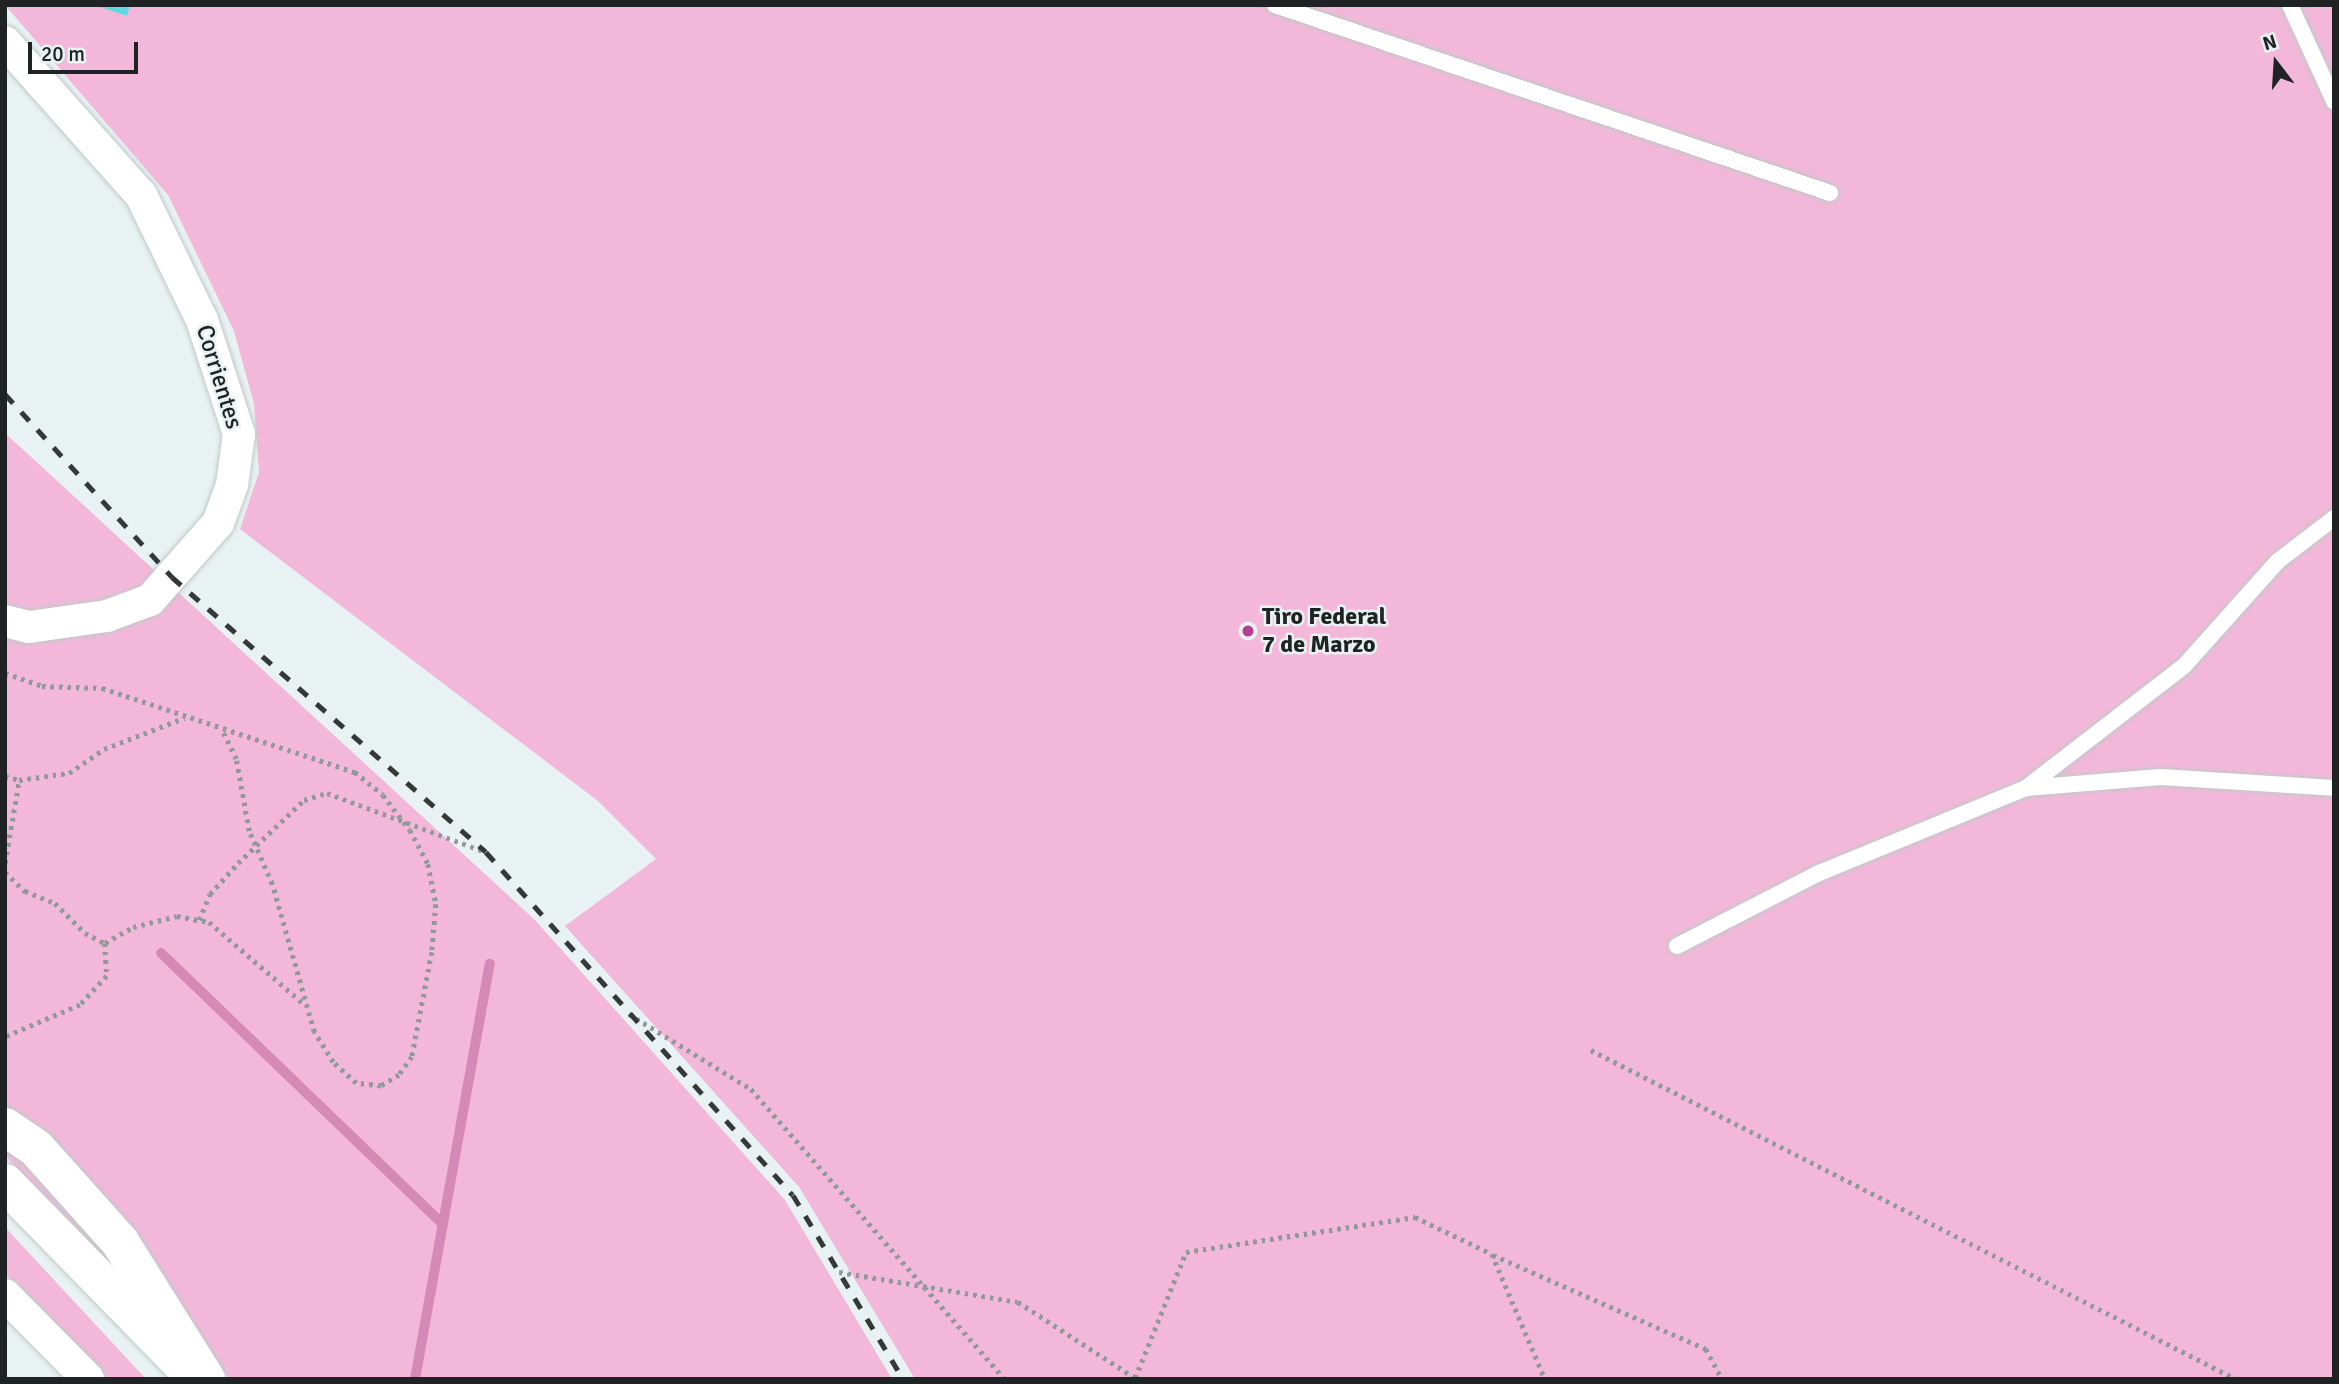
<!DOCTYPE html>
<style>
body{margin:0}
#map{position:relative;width:2339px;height:1384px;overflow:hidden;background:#e9f2f2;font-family:Signika,sans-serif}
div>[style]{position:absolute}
.green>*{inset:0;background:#f3b8d9}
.stream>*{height:10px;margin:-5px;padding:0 5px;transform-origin:5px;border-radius:5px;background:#d58ab6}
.building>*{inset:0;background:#61d7e2}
.path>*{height:4.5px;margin-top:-2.25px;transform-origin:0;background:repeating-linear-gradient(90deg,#919898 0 3.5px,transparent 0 8.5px)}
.roads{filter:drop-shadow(0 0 2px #c0c8c9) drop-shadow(0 0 2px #c0c8c9)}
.lane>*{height:16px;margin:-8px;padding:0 8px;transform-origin:8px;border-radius:8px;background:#fff}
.street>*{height:32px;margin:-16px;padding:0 16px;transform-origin:16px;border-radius:16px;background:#fff}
.secondary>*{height:38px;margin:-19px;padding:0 19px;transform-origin:19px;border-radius:19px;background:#fff}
.rail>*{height:5px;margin-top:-2.5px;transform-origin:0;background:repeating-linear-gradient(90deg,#343838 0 12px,transparent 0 24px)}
.dots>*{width:19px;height:19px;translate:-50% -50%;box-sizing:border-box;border:4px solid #e9f2f2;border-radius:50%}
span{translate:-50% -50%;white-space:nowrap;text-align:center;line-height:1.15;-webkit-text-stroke:5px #e9f2f2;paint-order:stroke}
.street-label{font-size:24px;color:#202323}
.poi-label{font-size:24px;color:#202323;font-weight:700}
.left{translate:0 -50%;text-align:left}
.frame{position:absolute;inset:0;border:7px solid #202323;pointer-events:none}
.north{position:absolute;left:2241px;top:28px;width:70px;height:70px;-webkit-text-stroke:5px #e9f2f2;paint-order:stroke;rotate:343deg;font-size:19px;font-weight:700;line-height:28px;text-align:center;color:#202323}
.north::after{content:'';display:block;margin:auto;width:24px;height:32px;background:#202323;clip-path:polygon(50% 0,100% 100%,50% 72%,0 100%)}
.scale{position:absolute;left:28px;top:42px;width:110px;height:32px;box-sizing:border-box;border:4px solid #202323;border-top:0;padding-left:9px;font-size:21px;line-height:24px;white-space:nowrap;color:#202323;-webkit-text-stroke:5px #e9f2f2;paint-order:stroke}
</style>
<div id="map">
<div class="green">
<div style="clip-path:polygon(5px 5px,2334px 5px,2334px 1379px,915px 1379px,799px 1187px,565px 926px,656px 859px,598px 801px,240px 529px,259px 472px,254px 404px,234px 331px,168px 195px)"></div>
<div style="clip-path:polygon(5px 433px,535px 920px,785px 1200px,892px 1379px,229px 1379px,142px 1249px,5px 1111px)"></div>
<div style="clip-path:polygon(5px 1144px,12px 1144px,135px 1290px,38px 1194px,5px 1155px)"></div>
<div style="clip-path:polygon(5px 1227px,146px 1379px,109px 1379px,5px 1274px)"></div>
</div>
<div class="stream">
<div style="left:161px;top:953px;width:391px;rotate:43.9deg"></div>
<div style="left:415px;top:1379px;width:422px;rotate:-79.8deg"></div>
</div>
<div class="building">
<div style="clip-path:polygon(94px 5px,130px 5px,127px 16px)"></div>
</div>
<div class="path">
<div style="left:5px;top:673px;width:39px;rotate:19deg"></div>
<div style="left:42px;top:686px;width:60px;rotate:1.9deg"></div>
<div style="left:102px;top:688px;width:267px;rotate:18.4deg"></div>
<div style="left:355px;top:772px;width:36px;rotate:39deg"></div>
<div style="left:383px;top:795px;width:44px;rotate:52.4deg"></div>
<div style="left:410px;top:830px;width:38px;rotate:62deg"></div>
<div style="left:428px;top:864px;width:41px;rotate:78.7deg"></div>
<div style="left:436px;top:904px;width:48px;rotate:94.8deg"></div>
<div style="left:432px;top:952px;width:107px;rotate:100.8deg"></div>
<div style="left:412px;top:1057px;width:22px;rotate:126deg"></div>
<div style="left:399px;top:1075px;width:21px;rotate:149deg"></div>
<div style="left:381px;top:1086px;width:25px;rotate:-173deg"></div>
<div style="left:356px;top:1083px;width:31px;rotate:-138deg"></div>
<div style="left:333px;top:1062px;width:36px;rotate:-122deg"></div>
<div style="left:314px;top:1032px;width:154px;rotate:-105.8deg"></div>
<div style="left:272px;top:884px;width:58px;rotate:-113.5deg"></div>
<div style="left:249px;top:831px;width:73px;rotate:-100.2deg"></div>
<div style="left:236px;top:759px;width:30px;rotate:-116deg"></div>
<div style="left:5px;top:776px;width:15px;rotate:16deg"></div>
<div style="left:19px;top:780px;width:50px;rotate:-8deg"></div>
<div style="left:69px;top:773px;width:42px;rotate:-34.4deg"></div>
<div style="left:104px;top:749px;width:86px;rotate:-21.2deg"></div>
<div style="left:5px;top:863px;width:84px;rotate:-80.4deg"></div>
<div style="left:5px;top:872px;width:28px;rotate:44deg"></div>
<div style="left:25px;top:891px;width:32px;rotate:22deg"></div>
<div style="left:55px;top:903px;width:42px;rotate:45deg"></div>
<div style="left:85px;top:933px;width:22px;rotate:27deg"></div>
<div style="left:105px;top:943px;width:33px;rotate:87deg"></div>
<div style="left:107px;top:976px;width:40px;rotate:133deg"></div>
<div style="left:80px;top:1005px;width:82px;rotate:156.9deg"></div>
<div style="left:199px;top:920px;width:28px;rotate:-67deg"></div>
<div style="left:210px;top:894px;width:42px;rotate:-47.9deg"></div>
<div style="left:238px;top:863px;width:91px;rotate:-43.7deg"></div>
<div style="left:304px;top:800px;width:24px;rotate:-17deg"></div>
<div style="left:327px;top:793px;width:170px;rotate:20.4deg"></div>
<div style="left:105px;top:943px;width:32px;rotate:-30deg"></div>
<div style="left:133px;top:927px;width:45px;rotate:-14deg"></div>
<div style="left:177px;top:916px;width:33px;rotate:11deg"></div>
<div style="left:209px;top:922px;width:127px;rotate:40.8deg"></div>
<div style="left:629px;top:1014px;width:143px;rotate:31.6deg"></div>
<div style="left:751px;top:1089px;width:386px;rotate:48.8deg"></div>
<div style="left:1591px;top:1050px;width:724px;rotate:27.03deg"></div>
<div style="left:1493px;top:1255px;width:233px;rotate:23.8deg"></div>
<div style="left:1706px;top:1349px;width:34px;rotate:62deg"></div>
<div style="left:839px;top:1272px;width:181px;rotate:9.5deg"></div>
<div style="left:1018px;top:1302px;width:140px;rotate:33deg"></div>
<div style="left:1135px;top:1378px;width:136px;rotate:-68deg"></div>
<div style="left:1186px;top:1252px;width:232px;rotate:-8.7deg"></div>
<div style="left:1415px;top:1217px;width:85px;rotate:25.7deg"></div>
<div style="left:1492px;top:1254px;width:136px;rotate:67deg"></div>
</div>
<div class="roads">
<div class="lane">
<div style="left:1275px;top:5px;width:586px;rotate:18.71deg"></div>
<div style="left:2290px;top:5px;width:106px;rotate:65.4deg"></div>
<div style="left:2026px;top:788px;width:135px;rotate:-4.7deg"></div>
<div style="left:2161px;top:777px;width:173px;rotate:3.6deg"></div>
<div style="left:1677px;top:946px;width:160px;rotate:-27.2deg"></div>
<div style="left:1819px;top:873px;width:224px;rotate:-22.3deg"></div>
<div style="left:2026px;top:788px;width:200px;rotate:-37.7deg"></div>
<div style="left:2184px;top:666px;width:141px;rotate:-48.2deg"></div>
<div style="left:2278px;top:561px;width:71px;rotate:-37.5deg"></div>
</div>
<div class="street">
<div style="left:5px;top:42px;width:205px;rotate:48.4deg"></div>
<div style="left:141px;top:195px;width:139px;rotate:64deg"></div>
<div style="left:202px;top:320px;width:120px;rotate:72deg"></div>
<div style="left:239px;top:434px;width:51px;rotate:97.8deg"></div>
<div style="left:232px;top:485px;width:40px;rotate:110.2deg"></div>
<div style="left:218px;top:523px;width:103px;rotate:131.4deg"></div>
<div style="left:150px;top:600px;width:46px;rotate:159.6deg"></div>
<div style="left:107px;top:616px;width:79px;rotate:172deg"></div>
<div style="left:29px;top:627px;width:25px;rotate:-166deg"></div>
<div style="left:5px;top:1295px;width:118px;rotate:45.3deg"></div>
</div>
<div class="secondary">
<div style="left:5px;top:1127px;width:37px;rotate:34deg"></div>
<div style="left:36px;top:1148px;width:126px;rotate:48.2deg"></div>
<div style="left:120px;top:1242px;width:162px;rotate:57.9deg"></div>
<div style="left:5px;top:1183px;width:250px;rotate:45.6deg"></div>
</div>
</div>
<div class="rail">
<div style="left:5px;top:394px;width:248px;rotate:47.6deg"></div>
<div style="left:172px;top:577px;width:417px;rotate:41.2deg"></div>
<div style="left:486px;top:852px;width:460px;rotate:48.2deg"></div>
<div style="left:793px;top:1195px;width:214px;rotate:59.1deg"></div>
</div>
<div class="dots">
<div style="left:1248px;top:631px;background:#b93e8f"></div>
</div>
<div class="street-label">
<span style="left:219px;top:377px;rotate:73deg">Corrientes</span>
</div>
<div class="poi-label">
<span class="left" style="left:1262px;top:631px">Tiro Federal<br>7 de Marzo</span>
</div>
<div class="frame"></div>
<div class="north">N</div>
<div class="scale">20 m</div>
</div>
